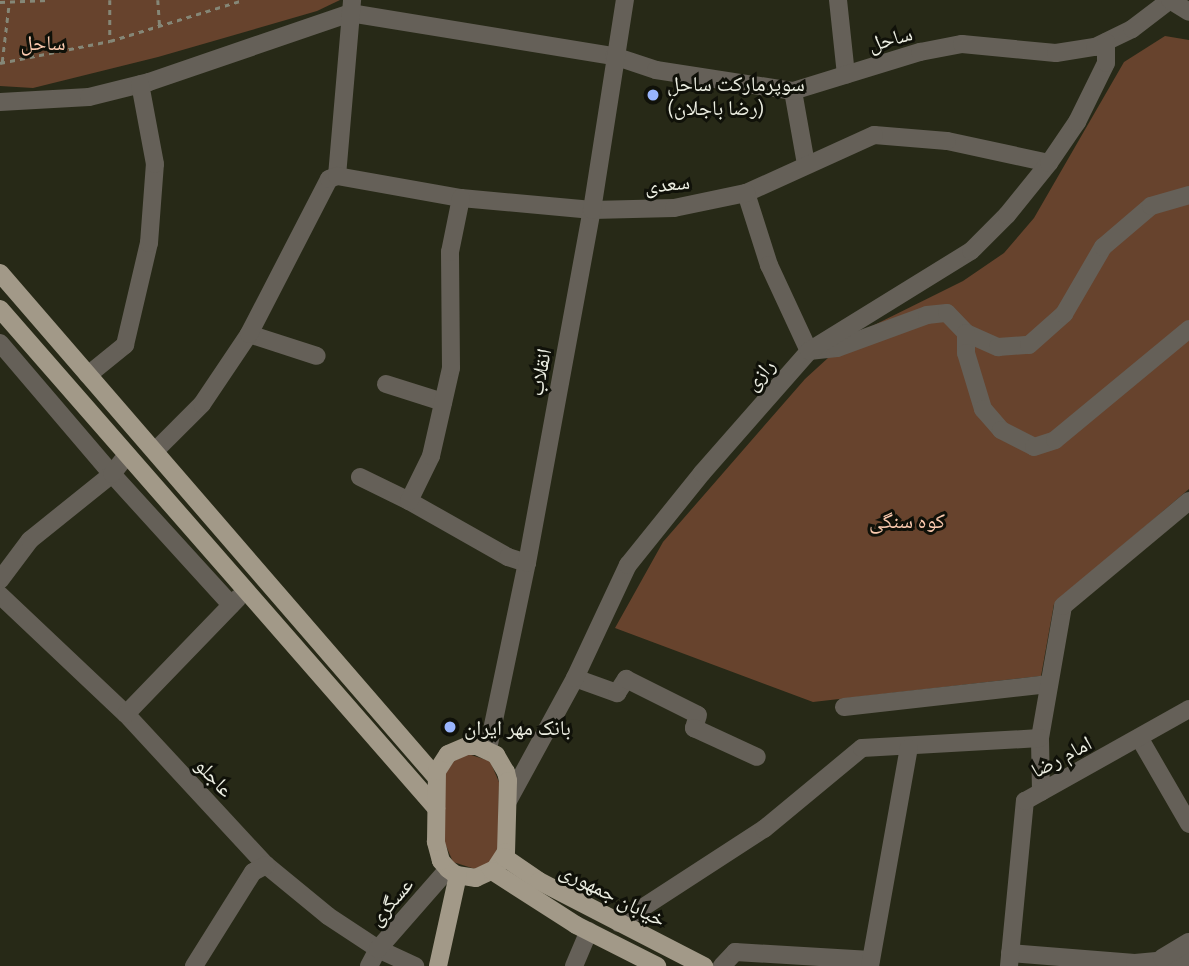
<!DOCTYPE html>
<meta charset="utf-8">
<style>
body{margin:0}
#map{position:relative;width:1189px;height:966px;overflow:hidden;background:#272917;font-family:Ubuntu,"Noto Naskh Arabic",sans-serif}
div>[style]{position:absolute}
.green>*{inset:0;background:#67432d}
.path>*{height:2.5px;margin-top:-1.25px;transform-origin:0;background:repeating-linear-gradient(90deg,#858777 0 5px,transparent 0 10px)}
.minor>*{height:18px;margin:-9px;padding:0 9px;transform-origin:9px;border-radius:9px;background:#656058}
.major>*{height:18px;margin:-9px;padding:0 9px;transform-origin:9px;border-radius:9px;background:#a29988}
.dots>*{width:19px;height:19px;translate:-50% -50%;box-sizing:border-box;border:4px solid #101109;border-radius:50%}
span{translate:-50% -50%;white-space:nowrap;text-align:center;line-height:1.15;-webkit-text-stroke:6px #101109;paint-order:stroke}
.street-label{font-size:21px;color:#eceee2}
.park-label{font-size:21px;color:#fbcaaf}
.poi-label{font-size:21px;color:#eceee2}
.left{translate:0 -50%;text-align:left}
</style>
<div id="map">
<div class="green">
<div style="clip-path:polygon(0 0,340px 0,317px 11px,158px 57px,33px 88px,0 86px)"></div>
<div style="clip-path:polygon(1165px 36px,1189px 40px,1189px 489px,1054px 604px,1041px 676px,813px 702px,615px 628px,663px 542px,805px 379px,852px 336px,963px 281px,1004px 253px,1034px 218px,1124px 62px)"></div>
<div style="clip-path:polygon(468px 754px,490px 761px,499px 782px,498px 849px,489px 863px,475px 869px,453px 862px,444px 841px,445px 774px,454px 761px)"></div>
</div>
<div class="path">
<div style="left:110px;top:0;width:41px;rotate:90deg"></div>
<div style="left:158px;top:0;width:28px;rotate:86deg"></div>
<div style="left:0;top:2px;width:48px;rotate:-2.4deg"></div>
<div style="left:2px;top:62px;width:59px;rotate:-83.2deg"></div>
<div style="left:0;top:63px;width:112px;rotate:-11.3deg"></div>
<div style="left:110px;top:41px;width:139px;rotate:-17.1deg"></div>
</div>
<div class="minor">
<div style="left:838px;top:0;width:75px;rotate:83.9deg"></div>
<div style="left:793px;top:91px;width:74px;rotate:79.9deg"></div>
<div style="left:0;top:102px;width:89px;rotate:-3.2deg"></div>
<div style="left:89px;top:97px;width:62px;rotate:-14deg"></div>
<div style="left:149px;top:82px;width:213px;rotate:-18.9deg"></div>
<div style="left:350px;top:13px;width:267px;rotate:9.3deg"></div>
<div style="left:614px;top:56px;width:44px;rotate:18.4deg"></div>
<div style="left:656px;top:70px;width:139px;rotate:8.7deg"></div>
<div style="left:793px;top:91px;width:133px;rotate:-17.1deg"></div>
<div style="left:920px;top:52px;width:43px;rotate:-10.8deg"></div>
<div style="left:962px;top:44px;width:94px;rotate:5.5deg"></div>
<div style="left:1056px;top:53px;width:39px;rotate:-9deg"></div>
<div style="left:1095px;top:47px;width:41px;rotate:-25.9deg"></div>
<div style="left:1132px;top:29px;width:48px;rotate:-37.3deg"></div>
<div style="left:1170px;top:0;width:22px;rotate:32deg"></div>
<div style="left:1049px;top:163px;width:104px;rotate:-167.8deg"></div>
<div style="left:947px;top:141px;width:73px;rotate:-175.3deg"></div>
<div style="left:874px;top:135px;width:141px;rotate:155.6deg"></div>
<div style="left:746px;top:193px;width:76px;rotate:72.3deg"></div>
<div style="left:769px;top:265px;width:95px;rotate:65.1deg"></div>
<div style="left:809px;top:351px;width:28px;rotate:-6deg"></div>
<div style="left:837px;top:348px;width:96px;rotate:-20.1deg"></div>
<div style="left:927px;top:315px;width:20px;rotate:-6deg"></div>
<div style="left:947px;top:313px;width:28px;rotate:46deg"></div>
<div style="left:966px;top:333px;width:35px;rotate:24deg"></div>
<div style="left:998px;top:347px;width:31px;rotate:-4deg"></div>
<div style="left:1029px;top:345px;width:47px;rotate:-41.5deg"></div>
<div style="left:1064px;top:314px;width:78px;rotate:-59.8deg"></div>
<div style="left:1103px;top:247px;width:63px;rotate:-40.5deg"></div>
<div style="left:1151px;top:206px;width:40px;rotate:-16deg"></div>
<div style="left:337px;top:176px;width:177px;rotate:-85.1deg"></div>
<div style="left:966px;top:333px;width:20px;rotate:90deg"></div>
<div style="left:966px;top:353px;width:59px;rotate:73.1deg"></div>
<div style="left:983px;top:409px;width:28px;rotate:49deg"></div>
<div style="left:1001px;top:430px;width:37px;rotate:27deg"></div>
<div style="left:1034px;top:447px;width:22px;rotate:-18deg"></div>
<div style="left:1055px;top:440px;width:174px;rotate:-39.6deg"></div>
<div style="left:249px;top:334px;width:71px;rotate:17.9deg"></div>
<div style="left:0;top:343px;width:172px;rotate:49.5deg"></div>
<div style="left:112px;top:474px;width:177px;rotate:47.7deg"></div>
<div style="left:88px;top:375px;width:48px;rotate:-39deg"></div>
<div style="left:125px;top:345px;width:105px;rotate:-76.8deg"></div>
<div style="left:149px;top:243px;width:79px;rotate:-85.7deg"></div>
<div style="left:155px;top:164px;width:81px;rotate:-100.6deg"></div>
<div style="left:386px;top:384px;width:60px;rotate:17.5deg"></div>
<div style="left:155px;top:451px;width:66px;rotate:-45deg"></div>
<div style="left:202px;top:404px;width:84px;rotate:-56.1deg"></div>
<div style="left:249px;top:334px;width:174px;rotate:-62.7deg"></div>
<div style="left:329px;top:179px;width:9px;rotate:-21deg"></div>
<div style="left:337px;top:176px;width:126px;rotate:10.1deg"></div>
<div style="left:461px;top:198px;width:132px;rotate:5.2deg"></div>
<div style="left:592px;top:210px;width:82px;rotate:-1.4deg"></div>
<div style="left:674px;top:208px;width:74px;rotate:-11.8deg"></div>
<div style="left:360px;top:477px;width:55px;rotate:26.1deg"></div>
<div style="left:409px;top:501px;width:114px;rotate:29.5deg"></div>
<div style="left:508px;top:557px;width:20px;rotate:18deg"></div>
<div style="left:409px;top:501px;width:50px;rotate:-63.9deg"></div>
<div style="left:431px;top:456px;width:90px;rotate:-77.2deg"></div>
<div style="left:451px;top:368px;width:116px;rotate:-90.5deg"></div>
<div style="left:450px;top:252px;width:55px;rotate:-78.5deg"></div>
<div style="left:0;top:580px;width:50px;rotate:-53.1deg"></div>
<div style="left:30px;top:540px;width:105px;rotate:-38.8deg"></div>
<div style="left:112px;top:474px;width:23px;rotate:-52deg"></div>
<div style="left:0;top:595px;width:173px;rotate:43.4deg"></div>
<div style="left:126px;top:714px;width:206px;rotate:47.2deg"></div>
<div style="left:266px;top:865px;width:80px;rotate:39.4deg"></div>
<div style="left:328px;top:916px;width:60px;rotate:33.4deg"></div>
<div style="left:378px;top:949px;width:41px;rotate:24.7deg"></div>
<div style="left:575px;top:678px;width:45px;rotate:19.7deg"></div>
<div style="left:617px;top:693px;width:17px;rotate:-57deg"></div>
<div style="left:626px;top:679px;width:80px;rotate:26.6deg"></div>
<div style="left:698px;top:715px;width:14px;rotate:107deg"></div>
<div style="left:694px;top:728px;width:69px;rotate:24.7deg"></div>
<div style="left:844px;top:707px;width:206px;rotate:-6.4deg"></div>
<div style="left:126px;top:714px;width:161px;rotate:-46deg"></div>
<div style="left:1140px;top:739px;width:98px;rotate:60deg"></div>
<div style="left:488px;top:749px;width:190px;rotate:-78.2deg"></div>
<div style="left:527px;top:563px;width:359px;rotate:-79.6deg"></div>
<div style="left:592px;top:210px;width:213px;rotate:-81.1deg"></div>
<div style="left:1041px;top:792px;width:54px;rotate:-91.1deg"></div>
<div style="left:1040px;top:738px;width:134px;rotate:-80.1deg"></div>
<div style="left:1063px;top:606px;width:164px;rotate:-39.8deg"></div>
<div style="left:508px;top:801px;width:140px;rotate:-61.4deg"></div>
<div style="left:575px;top:678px;width:125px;rotate:-64.9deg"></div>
<div style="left:628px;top:565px;width:118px;rotate:-51.2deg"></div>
<div style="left:702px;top:473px;width:162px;rotate:-48.7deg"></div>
<div style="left:809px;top:351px;width:190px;rotate:-31.7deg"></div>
<div style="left:971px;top:251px;width:51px;rotate:-45deg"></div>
<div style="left:1007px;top:215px;width:67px;rotate:-51.1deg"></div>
<div style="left:1049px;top:163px;width:50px;rotate:-55.7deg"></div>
<div style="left:1077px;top:122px;width:66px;rotate:-63.8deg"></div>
<div style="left:1106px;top:63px;width:21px;rotate:-90deg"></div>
<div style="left:619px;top:923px;width:173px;rotate:-33deg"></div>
<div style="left:764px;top:829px;width:127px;rotate:-39.6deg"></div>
<div style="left:862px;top:748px;width:178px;rotate:-3.2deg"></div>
<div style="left:1010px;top:953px;width:125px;rotate:4.6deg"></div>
<div style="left:1135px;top:963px;width:54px;rotate:-5.3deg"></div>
<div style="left:1162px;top:958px;width:31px;rotate:-31deg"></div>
<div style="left:194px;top:966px;width:111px;rotate:-57.9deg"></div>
<div style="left:253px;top:872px;width:15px;rotate:-28deg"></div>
<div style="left:369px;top:966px;width:19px;rotate:-62deg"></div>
<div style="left:378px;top:949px;width:106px;rotate:-48.8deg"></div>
<div style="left:574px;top:966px;width:38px;rotate:-67deg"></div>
<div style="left:722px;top:966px;width:19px;rotate:-47deg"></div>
<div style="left:735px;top:952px;width:136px;rotate:3.4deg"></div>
<div style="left:870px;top:966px;width:221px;rotate:-79.9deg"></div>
<div style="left:1009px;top:966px;width:166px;rotate:-84.5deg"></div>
<div style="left:1025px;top:801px;width:188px;rotate:-29.3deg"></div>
</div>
<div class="major">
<div style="left:0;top:273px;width:666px;rotate:49.14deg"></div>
<div style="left:0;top:309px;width:663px;rotate:48.85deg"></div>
<div style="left:467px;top:746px;width:10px"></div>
<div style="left:477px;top:746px;width:21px;rotate:25deg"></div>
<div style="left:496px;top:755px;width:20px;rotate:60deg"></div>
<div style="left:506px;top:772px;width:9px;rotate:77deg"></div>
<div style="left:508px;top:781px;width:71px;rotate:91.6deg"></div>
<div style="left:506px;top:852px;width:20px;rotate:123deg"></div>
<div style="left:495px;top:869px;width:21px;rotate:155deg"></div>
<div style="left:476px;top:878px;width:20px;rotate:-171deg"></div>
<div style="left:456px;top:875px;width:10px;rotate:-143deg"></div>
<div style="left:448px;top:869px;width:11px;rotate:-131deg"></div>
<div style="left:441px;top:861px;width:20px;rotate:-105deg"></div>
<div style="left:436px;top:842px;width:71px;rotate:-89.2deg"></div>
<div style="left:437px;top:771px;width:20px;rotate:-57deg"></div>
<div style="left:448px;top:754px;width:21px;rotate:-23deg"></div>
<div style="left:504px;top:857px;width:42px;rotate:34.4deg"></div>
<div style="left:539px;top:881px;width:186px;rotate:27.3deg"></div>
<div style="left:492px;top:871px;width:100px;rotate:32.7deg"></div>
<div style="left:576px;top:925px;width:91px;rotate:26.8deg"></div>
<div style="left:438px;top:966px;width:93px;rotate:-77.6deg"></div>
</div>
<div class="dots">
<div style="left:653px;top:95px;background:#99b5fd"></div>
<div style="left:450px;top:727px;background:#99b5fd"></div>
</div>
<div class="street-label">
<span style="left:890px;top:38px;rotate:-16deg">ساحل</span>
<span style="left:667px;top:183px;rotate:-6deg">سعدی</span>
<span style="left:539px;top:372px;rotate:-79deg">انقلاب</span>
<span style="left:759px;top:374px;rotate:-49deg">رازی</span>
<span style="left:1061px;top:756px;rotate:-28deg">امام رضا</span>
<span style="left:215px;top:777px;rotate:47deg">عاجلو</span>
<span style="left:613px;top:894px;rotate:27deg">خیابان جمهوری</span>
<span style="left:390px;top:901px;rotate:-49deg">عسگری</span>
</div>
<div class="park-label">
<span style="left:43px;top:42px">ساحل</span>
<span style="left:907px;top:520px">کوه سنگی</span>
</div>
<div class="poi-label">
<span class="left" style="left:667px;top:95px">سوپرمارکت ساحل<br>(رضا باجلان)</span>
<span class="left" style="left:464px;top:727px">بانک مهر ایران</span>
</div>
</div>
